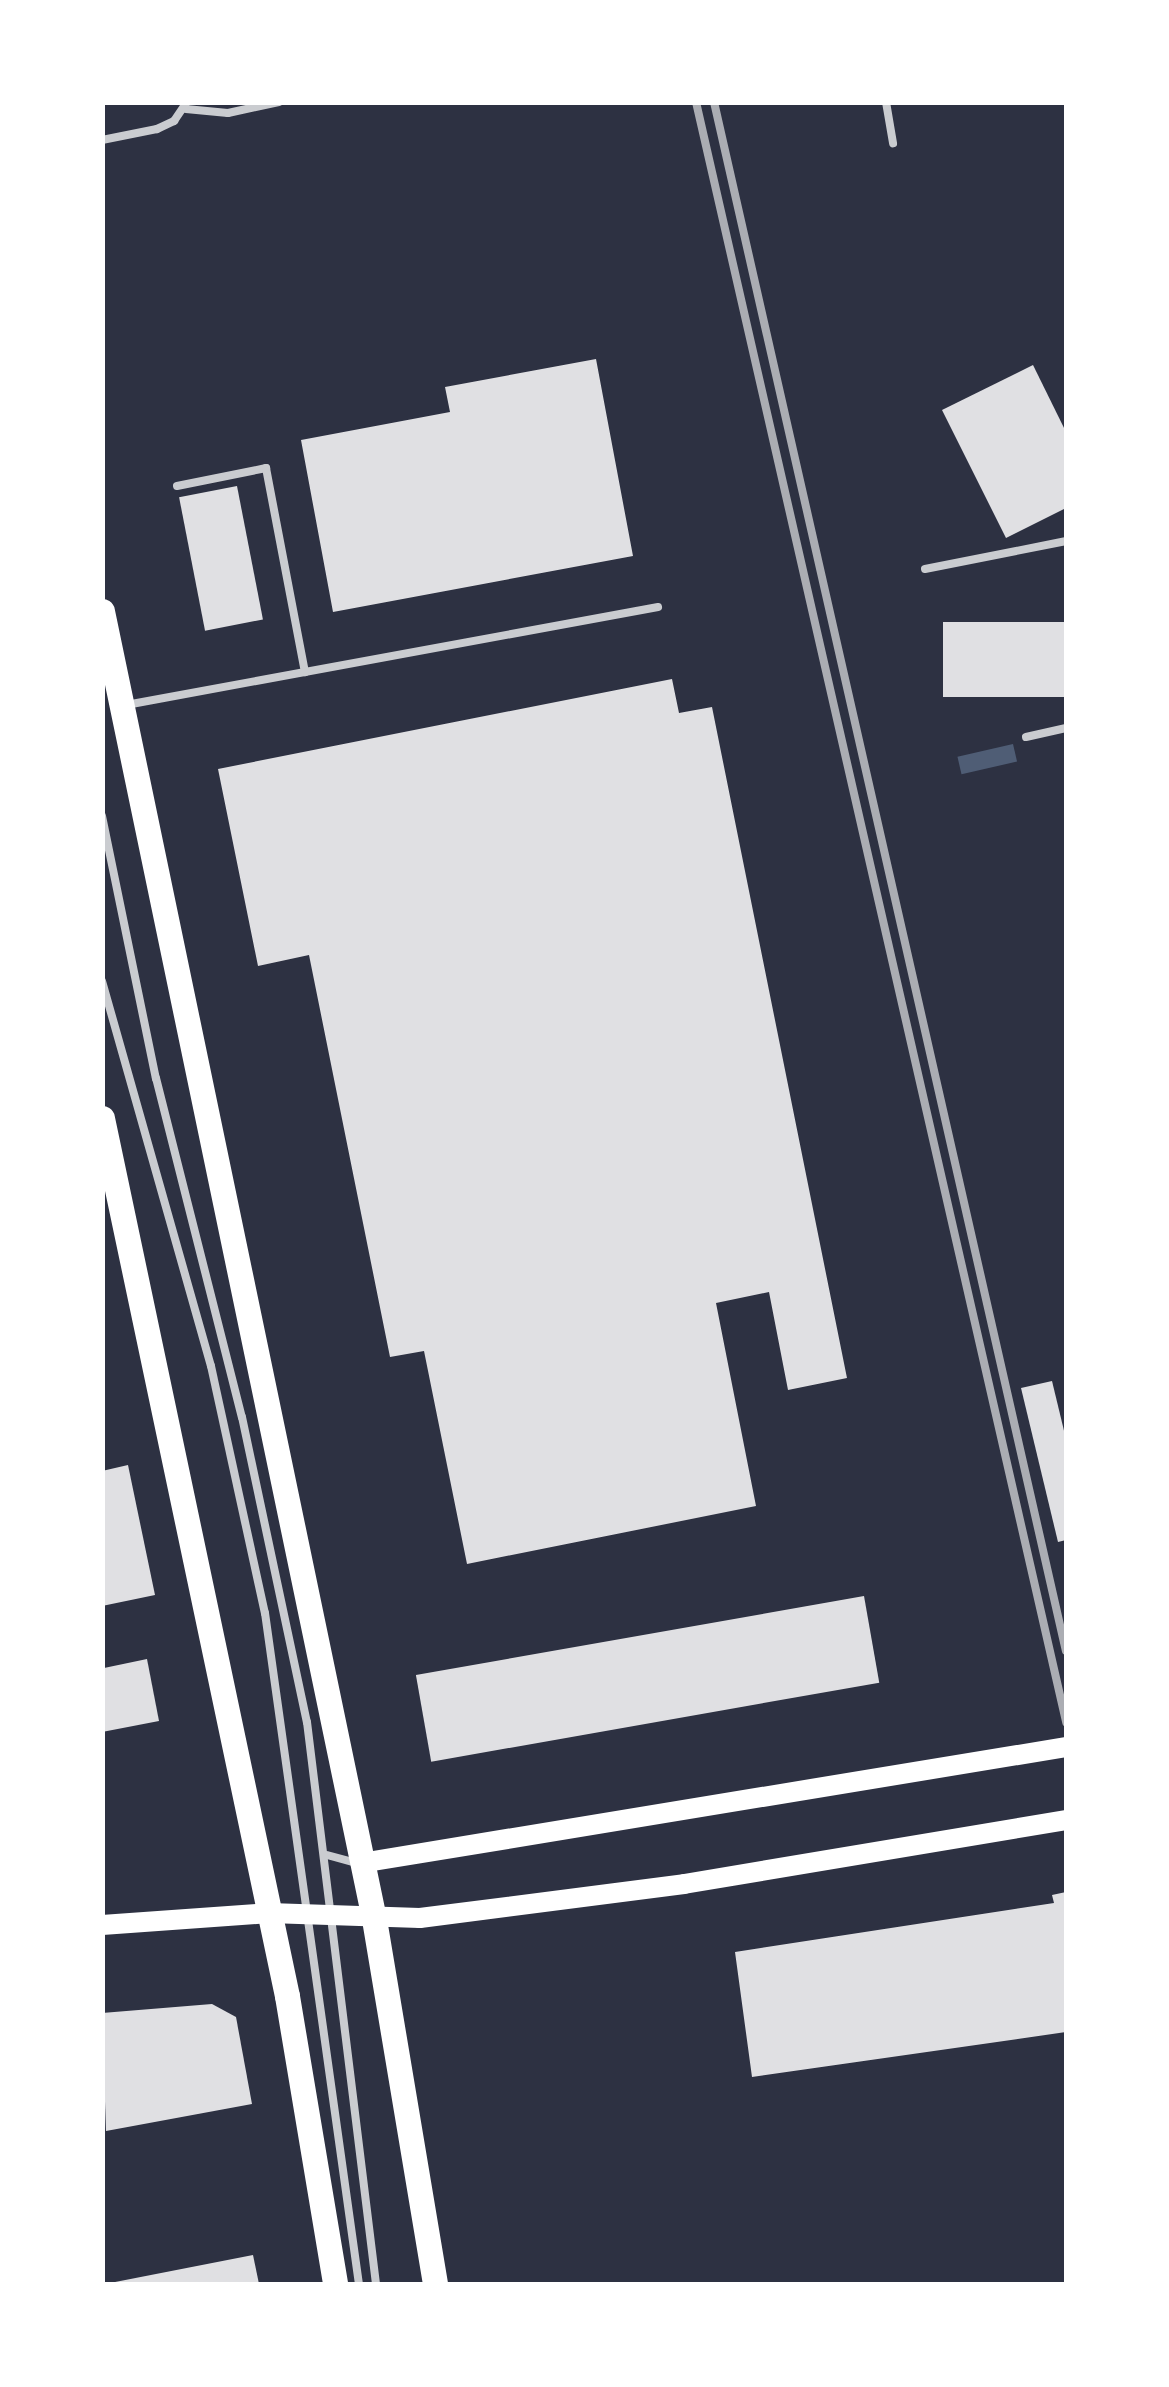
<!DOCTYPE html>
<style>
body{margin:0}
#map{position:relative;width:1169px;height:2387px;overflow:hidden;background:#2d3142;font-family:Merriweather,serif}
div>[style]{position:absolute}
.water>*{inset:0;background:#4f5d75;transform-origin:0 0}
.building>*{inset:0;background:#e0e0e3;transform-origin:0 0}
.service>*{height:8px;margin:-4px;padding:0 4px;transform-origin:4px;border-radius:4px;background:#caccd0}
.secondary>*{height:20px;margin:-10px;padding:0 10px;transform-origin:10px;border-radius:10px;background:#fff}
.primary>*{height:25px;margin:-12.5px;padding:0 12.5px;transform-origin:12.5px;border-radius:12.5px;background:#fff}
.rail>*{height:8px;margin:-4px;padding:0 4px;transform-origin:4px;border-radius:4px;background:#abadb3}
span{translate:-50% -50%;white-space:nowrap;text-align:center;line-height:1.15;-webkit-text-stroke:10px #fff;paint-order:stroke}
.frame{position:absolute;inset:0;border:105px solid #fff;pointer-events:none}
</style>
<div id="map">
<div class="water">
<div style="left:1013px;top:744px;width:18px;height:57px;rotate:77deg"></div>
</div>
<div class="building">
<div style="clip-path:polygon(596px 359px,633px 556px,333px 612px,301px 440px,450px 412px,445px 387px)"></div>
<div style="clip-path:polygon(1033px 365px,1066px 432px,1066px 508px,1006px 538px,942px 410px)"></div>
<div style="left:237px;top:486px;width:136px;height:59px;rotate:79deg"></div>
<div style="left:1066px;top:622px;width:75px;height:123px;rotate:90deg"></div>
<div style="clip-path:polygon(672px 679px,679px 713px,712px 707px,847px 1378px,788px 1390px,769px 1292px,716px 1303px,756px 1506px,467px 1564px,424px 1351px,390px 1357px,309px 955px,258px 966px,218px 769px)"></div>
<div style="clip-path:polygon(1052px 1381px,1066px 1439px,1066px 1540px,1058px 1542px,1021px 1388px)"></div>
<div style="clip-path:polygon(128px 1465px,155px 1595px,102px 1606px,102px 1471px)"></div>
<div style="left:864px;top:1596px;width:88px;height:455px;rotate:80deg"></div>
<div style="clip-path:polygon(147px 1659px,159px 1721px,102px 1732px,104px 1668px)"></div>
<div style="clip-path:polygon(1066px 1892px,1066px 2032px,752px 2077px,735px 1952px,1054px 1903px,1052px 1895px)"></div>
<div style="clip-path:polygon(212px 2004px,236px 2017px,252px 2104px,106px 2131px,102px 2013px)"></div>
<div style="clip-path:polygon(253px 2255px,259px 2284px,110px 2284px,110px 2283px)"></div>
</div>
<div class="service">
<div style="left:886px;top:102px;width:42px;rotate:80.3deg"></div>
<div style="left:186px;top:109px;width:42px;rotate:5.4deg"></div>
<div style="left:228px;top:113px;width:52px;rotate:-12.2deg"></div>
<div style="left:102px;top:140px;width:56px;rotate:-11.3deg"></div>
<div style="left:157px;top:129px;width:19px;rotate:-25deg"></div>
<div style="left:174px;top:121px;width:23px;rotate:-56deg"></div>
<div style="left:177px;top:486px;width:91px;rotate:-11.4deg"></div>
<div style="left:266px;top:468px;width:208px;rotate:79.2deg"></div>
<div style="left:925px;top:569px;width:144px;rotate:-11.2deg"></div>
<div style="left:126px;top:705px;width:541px;rotate:-10.44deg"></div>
<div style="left:1026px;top:737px;width:41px;rotate:-12.7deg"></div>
<div style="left:102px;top:816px;width:268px;rotate:78.4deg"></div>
<div style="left:156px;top:1078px;width:350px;rotate:75.8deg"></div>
<div style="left:242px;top:1417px;width:312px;rotate:78deg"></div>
<div style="left:307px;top:1722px;width:566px;rotate:83deg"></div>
<div style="left:102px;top:981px;width:400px;rotate:74.2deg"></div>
<div style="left:211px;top:1366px;width:253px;rotate:77.7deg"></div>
<div style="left:265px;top:1613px;width:678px;rotate:82.03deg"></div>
<div style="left:327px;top:1855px;width:30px;rotate:15deg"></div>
</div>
<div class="secondary">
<div style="left:361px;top:1863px;width:714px;rotate:-9.34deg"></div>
<div style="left:102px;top:1925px;width:167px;rotate:-4.1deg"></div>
<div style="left:269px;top:1913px;width:151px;rotate:1.9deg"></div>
<div style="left:420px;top:1918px;width:266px;rotate:-7.3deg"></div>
<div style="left:684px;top:1884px;width:387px;rotate:-9.5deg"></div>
</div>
<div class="primary">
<div style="left:102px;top:611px;width:1336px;rotate:78.25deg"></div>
<div style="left:374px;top:1919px;width:370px;rotate:80.5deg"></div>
<div style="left:102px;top:1118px;width:897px;rotate:78.1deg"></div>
<div style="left:287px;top:1996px;width:292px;rotate:80.5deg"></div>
</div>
<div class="rail">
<div style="left:696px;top:102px;width:1662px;rotate:77.13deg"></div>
<div style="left:714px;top:102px;width:1588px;rotate:77.2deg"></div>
</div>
<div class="frame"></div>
</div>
